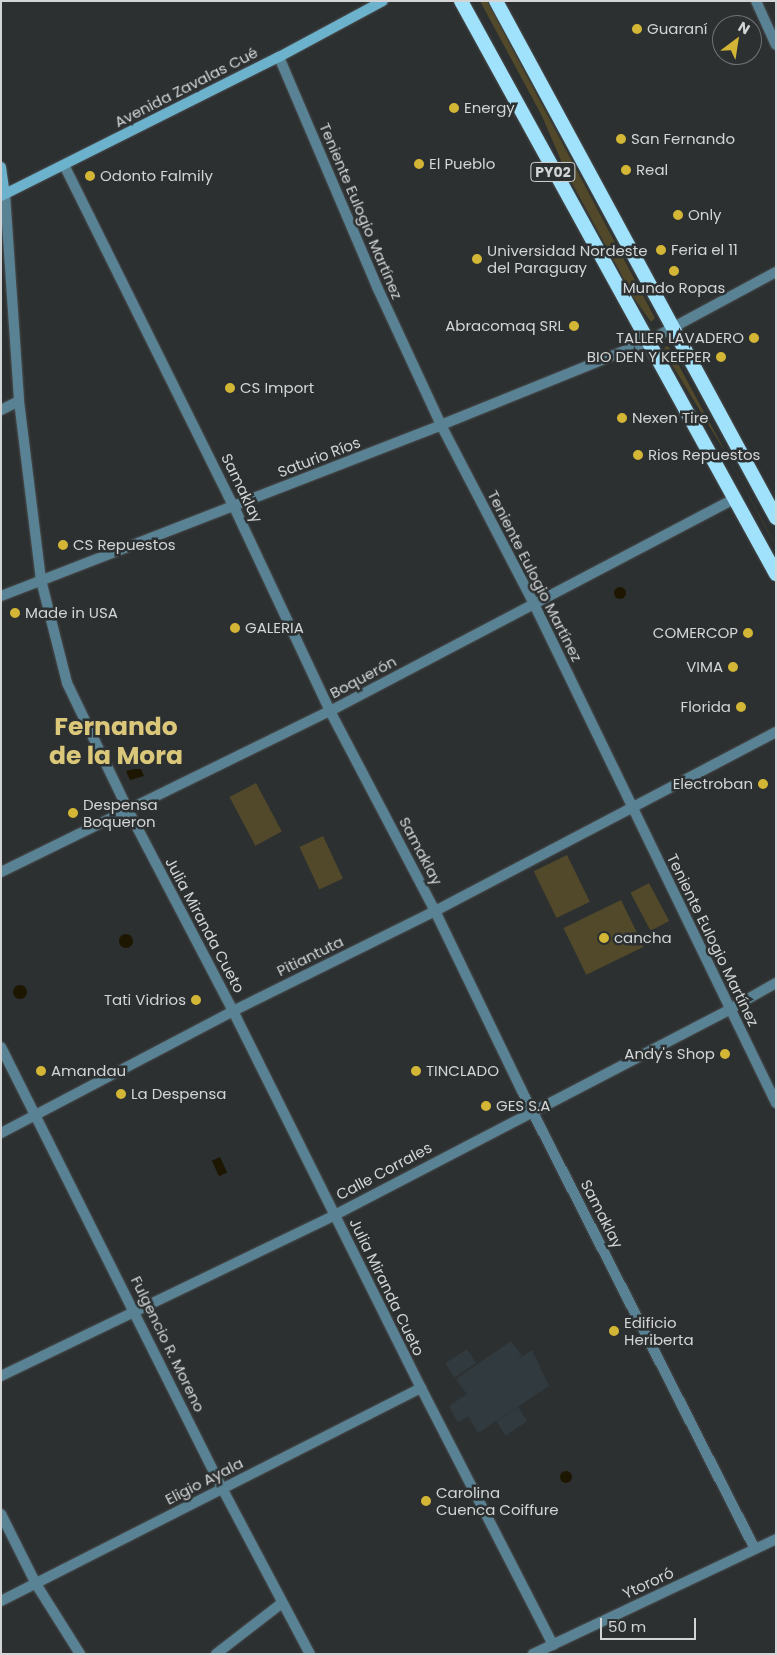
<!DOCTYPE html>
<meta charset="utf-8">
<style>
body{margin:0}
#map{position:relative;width:777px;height:1655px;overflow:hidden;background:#2d3031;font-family:Poppins,sans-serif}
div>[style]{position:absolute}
.built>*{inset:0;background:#313b3f;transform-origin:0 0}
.green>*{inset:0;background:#514929;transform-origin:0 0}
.water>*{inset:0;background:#1d1600;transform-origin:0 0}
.round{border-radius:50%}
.roads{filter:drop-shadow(0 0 1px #4b4e4f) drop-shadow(0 0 1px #4b4e4f)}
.minor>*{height:10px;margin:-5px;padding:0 5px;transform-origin:5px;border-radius:5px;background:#598394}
.tertiary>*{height:10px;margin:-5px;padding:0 5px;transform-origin:5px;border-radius:5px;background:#598394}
.secondary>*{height:10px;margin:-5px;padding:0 5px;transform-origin:5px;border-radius:5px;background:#6cb2cd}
.trunk>*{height:14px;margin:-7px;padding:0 7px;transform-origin:7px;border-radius:7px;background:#a0e2fc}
.dots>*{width:14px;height:14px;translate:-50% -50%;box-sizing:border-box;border:2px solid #2d3031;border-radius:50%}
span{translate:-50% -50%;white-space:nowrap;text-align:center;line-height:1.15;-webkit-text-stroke:5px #2d3031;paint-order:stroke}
.shield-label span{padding:1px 4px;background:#2d3031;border:1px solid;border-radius:4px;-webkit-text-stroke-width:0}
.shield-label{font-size:14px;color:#d2d4d5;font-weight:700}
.poi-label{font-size:15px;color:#d2d4d5}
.left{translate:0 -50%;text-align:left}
.right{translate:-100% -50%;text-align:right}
.street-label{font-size:15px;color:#d2d4d5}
.town-label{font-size:25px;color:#dac779;font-weight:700}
.frame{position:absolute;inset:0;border:2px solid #d2d4d5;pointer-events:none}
.north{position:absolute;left:712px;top:15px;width:50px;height:50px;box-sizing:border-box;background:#2d3031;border:1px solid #6f7273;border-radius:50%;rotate:31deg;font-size:14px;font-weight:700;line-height:20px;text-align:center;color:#d2d4d5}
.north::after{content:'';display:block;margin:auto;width:18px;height:22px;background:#d3b635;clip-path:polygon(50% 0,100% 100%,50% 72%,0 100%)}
.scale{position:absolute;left:600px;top:1618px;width:96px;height:22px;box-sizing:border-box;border:2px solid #d2d4d5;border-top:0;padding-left:6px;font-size:15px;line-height:18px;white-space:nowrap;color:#d2d4d5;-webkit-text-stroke:4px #2d3031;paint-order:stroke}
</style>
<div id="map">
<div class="built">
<div style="clip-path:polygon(511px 1341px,522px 1356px,510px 1365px,532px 1350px,549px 1386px,478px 1433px,468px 1416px,458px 1423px,449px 1406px,467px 1394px,456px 1379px)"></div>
<div style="left:467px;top:1349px;width:17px;height:26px;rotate:57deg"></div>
<div style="left:518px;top:1407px;width:17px;height:26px;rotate:57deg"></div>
</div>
<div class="green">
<div style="clip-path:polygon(480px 1px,487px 1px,655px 318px,651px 322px,634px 298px,565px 170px,542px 116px)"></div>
<div style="clip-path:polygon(666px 346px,669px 347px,768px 531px,776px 547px,727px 455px,663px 350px)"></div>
<div style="left:256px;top:783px;width:55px;height:30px;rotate:62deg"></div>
<div style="left:323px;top:836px;width:47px;height:26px;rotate:65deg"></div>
<div style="left:567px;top:855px;width:52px;height:37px;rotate:64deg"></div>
<div style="left:649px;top:883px;width:43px;height:21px;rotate:62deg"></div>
<div style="left:621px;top:900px;width:52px;height:64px;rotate:64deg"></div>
</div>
<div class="water">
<div class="round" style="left:614px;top:587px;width:12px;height:12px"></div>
<div style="clip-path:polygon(134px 769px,141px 769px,144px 776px,130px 780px,126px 771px)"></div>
<div class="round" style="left:119px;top:934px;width:14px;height:14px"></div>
<div class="round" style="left:13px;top:985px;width:14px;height:14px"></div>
<div style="left:220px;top:1157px;width:17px;height:9px;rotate:65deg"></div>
<div class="round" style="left:560px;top:1471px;width:12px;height:12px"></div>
</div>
<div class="roads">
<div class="minor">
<div style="left:756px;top:1px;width:48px;rotate:65.6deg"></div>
<div style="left:64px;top:165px;width:382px;rotate:63.6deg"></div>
<div style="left:234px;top:507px;width:225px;rotate:64.8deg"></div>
<div style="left:330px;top:711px;width:226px;rotate:62.3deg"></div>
<div style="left:435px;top:911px;width:200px;rotate:64.2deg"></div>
<div style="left:522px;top:1091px;width:514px;rotate:63.04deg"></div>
<div style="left:672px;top:328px;width:118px;rotate:-28.3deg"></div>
<div style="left:1px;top:410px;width:20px;rotate:-27deg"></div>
<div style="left:1px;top:872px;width:366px;rotate:-26.1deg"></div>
<div style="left:330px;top:711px;width:456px;rotate:-27.7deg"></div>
<div style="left:1px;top:1047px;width:493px;rotate:63.4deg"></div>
<div style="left:222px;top:1488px;width:188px;rotate:62.1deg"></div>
<div style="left:1px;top:1376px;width:371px;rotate:-25.7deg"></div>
<div style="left:335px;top:1215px;width:445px;rotate:-27.5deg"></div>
<div style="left:1px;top:1514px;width:78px;rotate:63.4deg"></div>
<div style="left:36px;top:1584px;width:83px;rotate:57.8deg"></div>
<div style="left:216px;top:1654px;width:83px;rotate:-37.7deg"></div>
</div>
<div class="tertiary">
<div style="left:279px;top:57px;width:250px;rotate:66.9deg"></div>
<div style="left:377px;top:287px;width:152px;rotate:65.1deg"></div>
<div style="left:441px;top:425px;width:202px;rotate:62.5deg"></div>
<div style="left:534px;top:604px;width:555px;rotate:64.13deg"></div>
<div style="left:5px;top:194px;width:207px;rotate:86.1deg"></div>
<div style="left:19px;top:401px;width:180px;rotate:83deg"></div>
<div style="left:41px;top:580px;width:106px;rotate:75.8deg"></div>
<div style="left:67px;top:683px;width:141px;rotate:64.3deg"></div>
<div style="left:128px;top:810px;width:227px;rotate:62.4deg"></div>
<div style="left:233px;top:1011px;width:421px;rotate:63.5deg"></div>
<div style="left:421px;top:1388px;width:289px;rotate:62.8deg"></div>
<div style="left:1px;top:596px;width:472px;rotate:-21.2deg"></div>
<div style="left:441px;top:425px;width:221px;rotate:-22deg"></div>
<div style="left:646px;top:342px;width:30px;rotate:-28deg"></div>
<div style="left:730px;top:1009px;width:53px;rotate:-29.5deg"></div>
<div style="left:1px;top:1133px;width:262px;rotate:-27.7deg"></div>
<div style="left:233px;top:1011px;width:225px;rotate:-26.3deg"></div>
<div style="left:435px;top:911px;width:385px;rotate:-27.7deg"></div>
<div style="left:1px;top:1601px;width:471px;rotate:-26.9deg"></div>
<div style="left:533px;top:1654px;width:269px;rotate:-25.3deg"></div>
</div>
<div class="secondary">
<div style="left:1px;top:167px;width:27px;rotate:82deg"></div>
<div style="left:1px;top:196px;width:311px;rotate:-26.6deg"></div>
<div style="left:279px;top:57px;width:118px;rotate:-28.3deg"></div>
</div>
<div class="trunk">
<div style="left:461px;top:1px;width:654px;rotate:61.2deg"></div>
<div style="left:496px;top:1px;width:588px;rotate:61.56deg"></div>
</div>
</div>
<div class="dots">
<div style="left:637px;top:29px;background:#d3b635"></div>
<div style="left:454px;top:108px;background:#d3b635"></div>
<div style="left:621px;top:139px;background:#d3b635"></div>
<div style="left:419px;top:164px;background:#d3b635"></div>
<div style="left:626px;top:170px;background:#d3b635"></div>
<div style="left:90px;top:176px;background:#d3b635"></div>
<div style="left:678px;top:215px;background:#d3b635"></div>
<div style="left:661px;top:250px;background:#d3b635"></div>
<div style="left:477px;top:259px;background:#d3b635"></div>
<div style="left:674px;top:271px;background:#d3b635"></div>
<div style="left:574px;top:326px;background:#d3b635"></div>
<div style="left:754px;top:338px;background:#d3b635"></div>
<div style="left:721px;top:357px;background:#d3b635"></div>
<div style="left:230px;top:388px;background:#d3b635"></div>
<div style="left:622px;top:418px;background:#d3b635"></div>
<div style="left:638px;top:455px;background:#d3b635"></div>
<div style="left:63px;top:545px;background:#d3b635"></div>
<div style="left:15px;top:613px;background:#d3b635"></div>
<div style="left:235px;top:628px;background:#d3b635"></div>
<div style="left:748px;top:633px;background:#d3b635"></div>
<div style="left:733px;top:667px;background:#d3b635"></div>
<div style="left:741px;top:707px;background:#d3b635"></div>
<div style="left:763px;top:784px;background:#d3b635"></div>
<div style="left:73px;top:813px;background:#d3b635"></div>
<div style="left:604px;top:938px;background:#d3b635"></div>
<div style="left:196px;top:1000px;background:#d3b635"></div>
<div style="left:725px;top:1054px;background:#d3b635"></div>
<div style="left:41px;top:1071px;background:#d3b635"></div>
<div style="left:416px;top:1071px;background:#d3b635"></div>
<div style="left:121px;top:1094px;background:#d3b635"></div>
<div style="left:486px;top:1106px;background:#d3b635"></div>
<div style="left:614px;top:1331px;background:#d3b635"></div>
<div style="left:426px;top:1501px;background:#d3b635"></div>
</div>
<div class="shield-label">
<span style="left:553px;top:172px">PY02</span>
</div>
<div class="poi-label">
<span class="left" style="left:647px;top:29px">Guaraní</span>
<span class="left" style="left:464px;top:108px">Energy</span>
<span class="left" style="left:631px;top:139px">San Fernando</span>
<span class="left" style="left:429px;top:164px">El Pueblo</span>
<span class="left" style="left:636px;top:170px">Real</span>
<span class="left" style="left:100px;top:176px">Odonto Falmily</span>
<span class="left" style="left:688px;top:215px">Only</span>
<span class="left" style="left:487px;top:259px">Universidad Nordeste<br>del Paraguay</span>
<span class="left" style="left:671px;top:250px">Feria el 11</span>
<span style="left:674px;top:288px">Mundo Ropas</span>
<span class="right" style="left:564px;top:326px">Abracomaq SRL</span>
<span class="right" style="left:744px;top:338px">TALLER LAVADERO</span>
<span class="right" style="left:711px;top:357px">BIO DEN Y KEEPER</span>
<span class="left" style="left:240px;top:388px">CS Import</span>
<span class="left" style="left:632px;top:418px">Nexen Tire</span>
<span class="left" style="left:648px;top:455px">Rios Repuestos</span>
<span class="left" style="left:73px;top:545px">CS Repuestos</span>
<span class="left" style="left:25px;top:613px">Made in USA</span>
<span class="left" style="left:245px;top:628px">GALERIA</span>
<span class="right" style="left:738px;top:633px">COMERCOP</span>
<span class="right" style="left:723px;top:667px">VIMA</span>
<span class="right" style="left:731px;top:707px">Florida</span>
<span class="right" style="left:753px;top:784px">Electroban</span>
<span class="left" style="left:83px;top:813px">Despensa<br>Boqueron</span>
<span class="left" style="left:614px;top:938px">cancha</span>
<span class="right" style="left:186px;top:1000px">Tati Vidrios</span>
<span class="right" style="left:715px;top:1054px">Andy's Shop</span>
<span class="left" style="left:51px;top:1071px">Amandau</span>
<span class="left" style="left:426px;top:1071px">TINCLADO</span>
<span class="left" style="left:131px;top:1094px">La Despensa</span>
<span class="left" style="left:496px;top:1106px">GES S.A</span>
<span class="left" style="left:624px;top:1331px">Edificio<br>Heriberta</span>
<span class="left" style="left:436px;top:1501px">Carolina<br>Cuenca Coiffure</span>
</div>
<div class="street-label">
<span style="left:186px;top:87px;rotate:-27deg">Avenida Zavalas Cué</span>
<span style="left:361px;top:211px;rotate:67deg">Teniente Eulogio Martínez</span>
<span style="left:319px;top:457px;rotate:-21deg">Saturio Ríos</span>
<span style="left:242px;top:488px;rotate:64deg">Samaklay</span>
<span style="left:535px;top:576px;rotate:63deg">Teniente Eulogio Martínez</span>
<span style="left:363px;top:677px;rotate:-28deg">Boquerón</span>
<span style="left:421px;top:851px;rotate:62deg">Samaklay</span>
<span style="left:205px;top:925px;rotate:62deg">Julia Miranda Cueto</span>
<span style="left:713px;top:940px;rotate:64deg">Teniente Eulogio Martínez</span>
<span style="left:310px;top:956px;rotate:-26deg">Pitiantuta</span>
<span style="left:384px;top:1171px;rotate:-28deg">Calle Corrales</span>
<span style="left:602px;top:1214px;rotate:63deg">Samaklay</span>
<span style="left:387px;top:1287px;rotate:64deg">Julia Miranda Cueto</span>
<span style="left:168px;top:1344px;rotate:64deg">Fulgencio R. Moreno</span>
<span style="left:204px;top:1481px;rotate:-27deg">Eligio Ayala</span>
<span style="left:648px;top:1583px;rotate:-25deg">Ytororó</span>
</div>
<div class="town-label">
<span style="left:116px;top:742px">Fernando<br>de la Mora</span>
</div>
<div class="frame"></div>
<div class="north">N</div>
<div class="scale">50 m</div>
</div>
